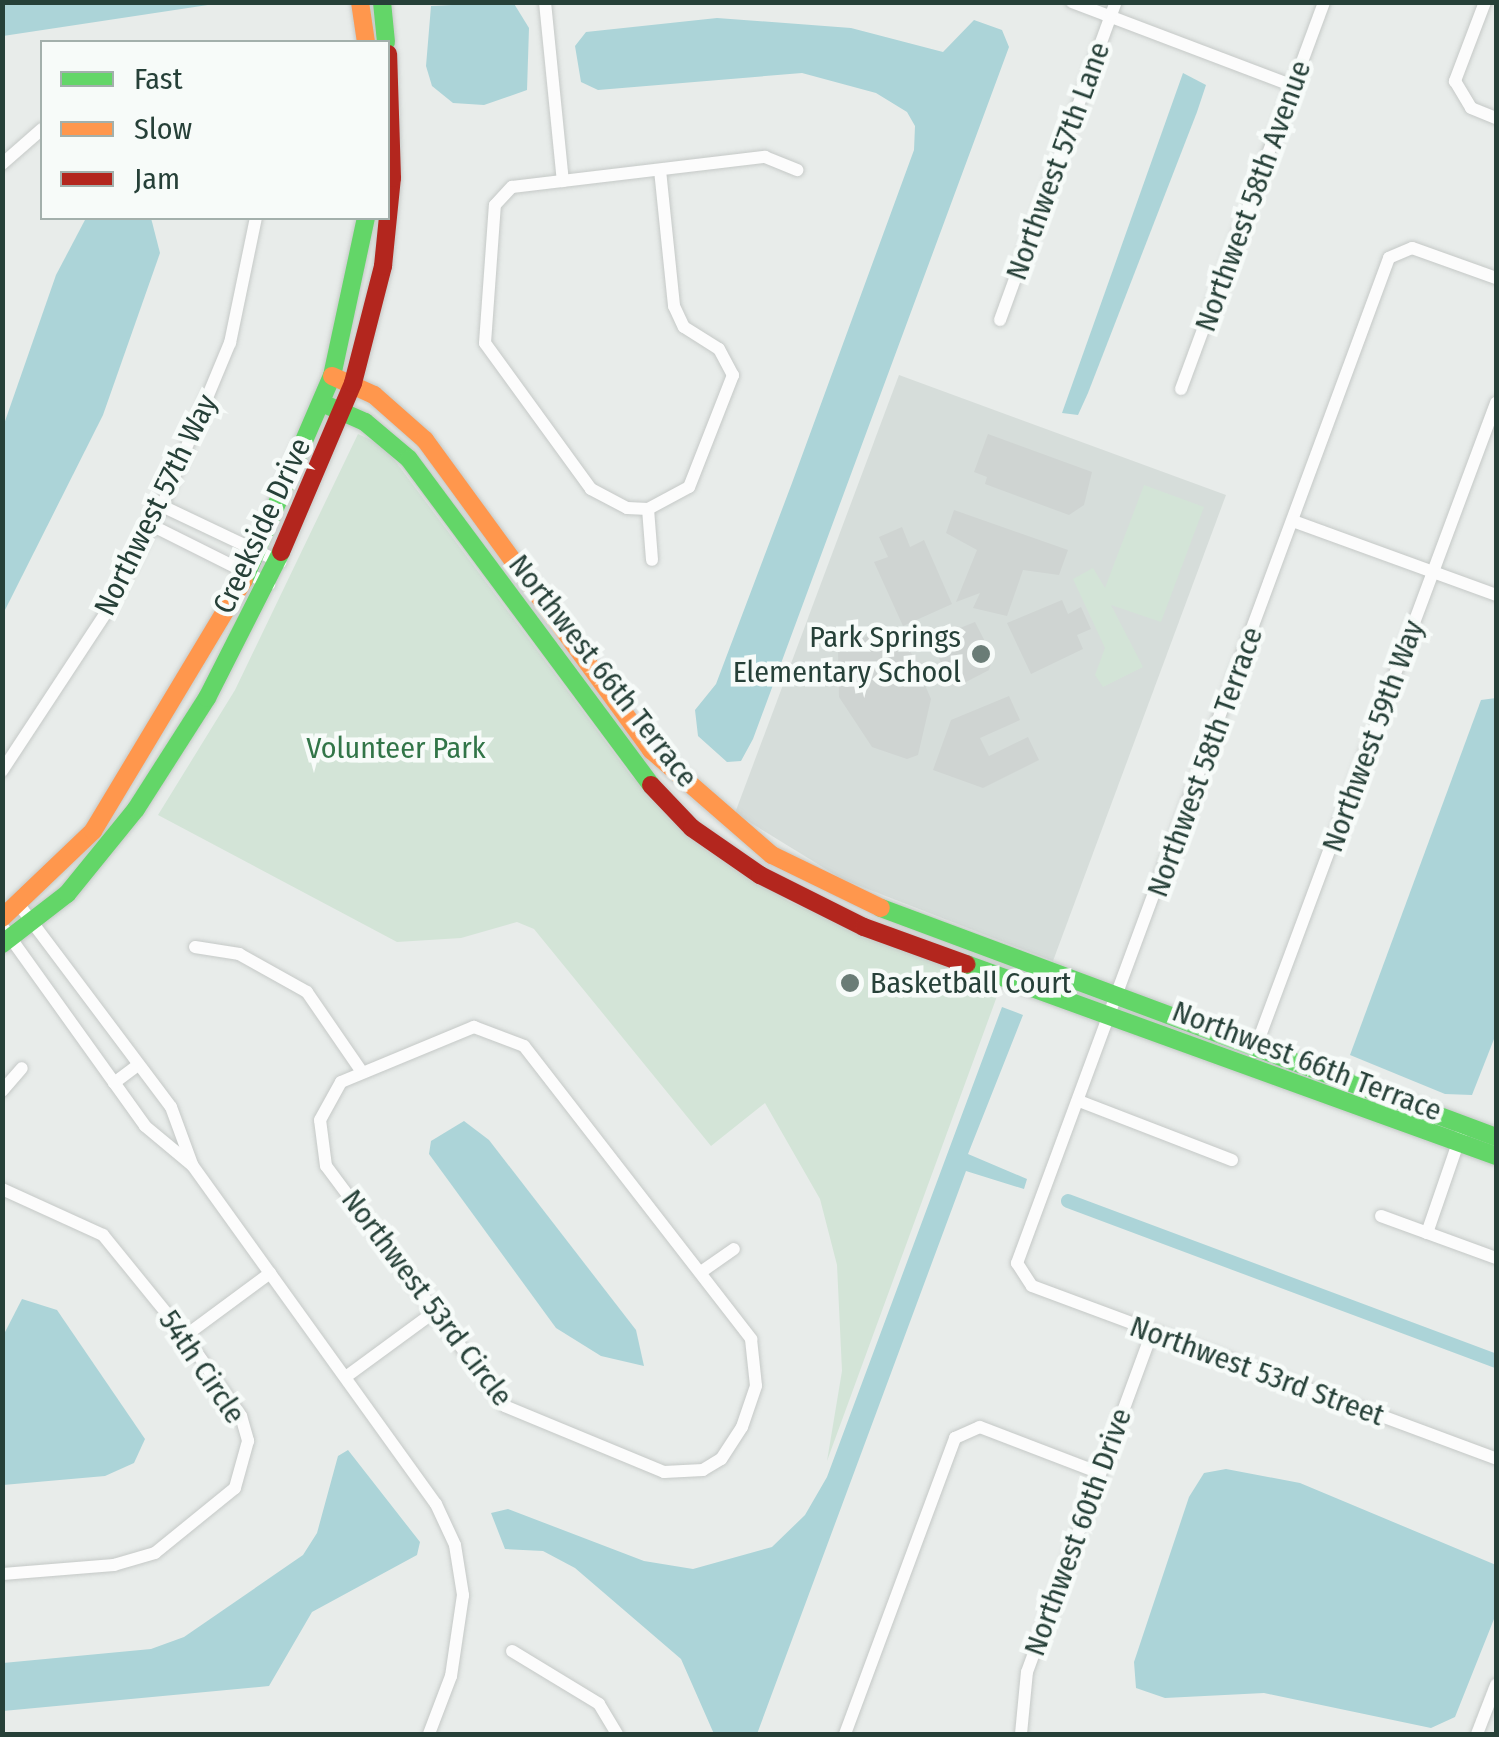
<!DOCTYPE html>
<style>
body{margin:0}
#map{position:relative;width:1499px;height:1737px;overflow:hidden;background:#e8ecea;font-family:"Fira Sans Condensed",sans-serif}
div>[style]{position:absolute}
.built>*{inset:0;background:#d6ddda}
.green>*{inset:0;background:#d3e4d7}
.water>*{inset:0;background:#acd4d8}
.canal>*{height:14px;margin:-7px;padding:0 7px;transform-origin:7px;border-radius:7px;background:#acd4d8}
.building>*{inset:0;background:#cfd4d2}
.roads{filter:drop-shadow(0 0 2px #c5c9c7) drop-shadow(0 0 2px #c5c9c7)}
.street>*{height:12px;margin:-6px;padding:0 6px;transform-origin:6px;border-radius:6px;background:#fcfcfc}
.fast>*{height:18px;margin:-9px;padding:0 9px;transform-origin:9px;border-radius:9px;background:#63d668}
.slow>*{height:18px;margin:-9px;padding:0 9px;transform-origin:9px;border-radius:9px;background:#ff974d}
.jam>*{height:18px;margin:-9px;padding:0 9px;transform-origin:9px;border-radius:9px;background:#b3261e}
.dots>*{width:28px;height:28px;translate:-50% -50%;box-sizing:border-box;border:5px solid #f7fbf9;border-radius:50%}
span{translate:-50% -50%;white-space:nowrap;text-align:center;line-height:1.15;-webkit-text-stroke:9px #f7fbf9;paint-order:stroke}
.street-label{font-size:30px;color:#264038}
.poi-label{font-size:30px;color:#264038}
.right{translate:-100% -50%;text-align:right}
.left{translate:0 -50%;text-align:left}
.park-label{font-size:30px;color:#327548}
.frame{position:absolute;inset:0;border:5px solid #264038;pointer-events:none}
.legend{position:absolute;left:40px;top:40px;width:350px;height:180px;box-sizing:border-box;background:#f7fbf9;border:2px solid #a3b0ac;margin:0;padding:12px 18px;list-style:none;font-size:30px;color:#264038}
.legend li{display:flex;align-items:center;gap:20px;height:50px}
.legend b{width:50px;border:2px solid #a3b0ac}
</style>
<div id="map">
<div class="built">
<div style="clip-path:polygon(899px 375px,1226px 495px,1053px 961px,842px 879px,735px 813px)"></div>
</div>
<div class="green">
<div style="clip-path:polygon(358px 434px,384px 446px,632px 777px,788px 901px,1000px 988px,827px 1461px,842px 1371px,837px 1265px,820px 1199px,765px 1103px,711px 1146px,534px 929px,517px 922px,461px 938px,397px 942px,158px 815px,235px 690px)"></div>
<div style="clip-path:polygon(1144px 485px,1204px 507px,1161px 622px,1111px 605px,1143px 667px,1103px 687px,1095px 675px,1105px 648px,1073px 579px,1093px 568px,1105px 588px)"></div>
</div>
<div class="water">
<div style="clip-path:polygon(3px 2px,221px 2px,221px 3px,3px 36px)"></div>
<div style="clip-path:polygon(513px 2px,529px 28px,527px 90px,484px 105px,453px 103px,432px 86px,426px 66px,431px 6px)"></div>
<div style="clip-path:polygon(717px 18px,851px 28px,943px 52px,974px 20px,1002px 30px,1009px 47px,753px 739px,741px 761px,727px 762px,698px 736px,695px 710px,716px 684px,792px 483px,914px 150px,915px 126px,907px 112px,876px 93px,802px 73px,598px 90px,581px 82px,575px 46px,586px 32px)"></div>
<div style="clip-path:polygon(1183px 73px,1206px 85px,1197px 112px,1088px 393px,1078px 415px,1062px 413px)"></div>
<div style="clip-path:polygon(86px 218px,151px 218px,160px 253px,103px 415px,3px 614px,3px 427px,56px 275px)"></div>
<div style="clip-path:polygon(1496px 698px,1496px 1034px,1472px 1095px,1445px 1094px,1350px 1055px,1481px 700px)"></div>
<div style="clip-path:polygon(1002px 1007px,1023px 1015px,968px 1154px,1027px 1179px,1024px 1189px,966px 1171px,757px 1734px,714px 1734px,681px 1659px,575px 1568px,543px 1551px,505px 1549px,491px 1513px,508px 1509px,644px 1561px,693px 1569px,772px 1547px,805px 1515px,827px 1477px)"></div>
<div style="clip-path:polygon(464px 1121px,489px 1140px,636px 1330px,644px 1366px,601px 1356px,556px 1328px,429px 1154px,431px 1141px)"></div>
<div style="clip-path:polygon(22px 1299px,57px 1310px,130px 1417px,145px 1439px,134px 1463px,105px 1476px,3px 1485px,3px 1336px)"></div>
<div style="clip-path:polygon(348px 1450px,420px 1542px,417px 1555px,312px 1612px,269px 1686px,3px 1711px,3px 1663px,151px 1649px,184px 1637px,303px 1555px,317px 1533px,338px 1456px)"></div>
<div style="clip-path:polygon(1226px 1469px,1300px 1483px,1496px 1565px,1496px 1614px,1455px 1717px,1431px 1728px,1264px 1693px,1165px 1698px,1136px 1688px,1134px 1662px,1189px 1497px,1204px 1473px)"></div>
</div>
<div class="canal">
<div style="left:1068px;top:1201px;width:457px;rotate:20.5deg"></div>
</div>
<div class="building">
<div style="clip-path:polygon(988px 434px,1092px 472px,1084px 505px,1069px 515px,985px 484px,987px 477px,974px 472px)"></div>
<div style="clip-path:polygon(954px 510px,1068px 550px,1059px 575px,1023px 570px,1007px 616px,973px 608px,980px 593px,956px 602px,977px 550px,946px 533px)"></div>
<div style="clip-path:polygon(902px 527px,910px 547px,924px 540px,952px 604px,903px 626px,874px 562px,888px 557px,879px 537px)"></div>
<div style="clip-path:polygon(1062px 600px,1068px 614px,1081px 607px,1091px 629px,1077px 635px,1083px 649px,1031px 674px,1007px 623px)"></div>
<div style="clip-path:polygon(975px 622px,993px 657px,989px 670px,966px 682px,946px 675px,935px 648px,940px 636px)"></div>
<div style="clip-path:polygon(878px 631px,898px 652px,909px 648px,931px 699px,918px 755px,907px 759px,872px 747px,839px 697px,838px 650px)"></div>
<div style="clip-path:polygon(1009px 696px,1020px 720px,980px 738px,989px 756px,1028px 737px,1039px 760px,983px 788px,933px 770px,951px 720px)"></div>
</div>
<div class="roads">
<div class="street">
<div style="left:545px;top:2px;width:180px;rotate:84.3deg"></div>
<div style="left:1072px;top:2px;width:236px;rotate:20.8deg"></div>
<div style="left:1485px;top:2px;width:85px;rotate:110.8deg"></div>
<div style="left:1455px;top:81px;width:31px;rotate:59deg"></div>
<div style="left:1471px;top:108px;width:27px;rotate:22deg"></div>
<div style="left:2px;top:164px;width:53px;rotate:-41.2deg"></div>
<div style="left:660px;top:170px;width:137px;rotate:84.1deg"></div>
<div style="left:674px;top:306px;width:23px;rotate:65deg"></div>
<div style="left:684px;top:327px;width:41px;rotate:32.2deg"></div>
<div style="left:719px;top:349px;width:30px;rotate:62deg"></div>
<div style="left:733px;top:375px;width:120px;rotate:111.4deg"></div>
<div style="left:689px;top:487px;width:47px;rotate:151.8deg"></div>
<div style="left:648px;top:509px;width:21px;rotate:-177deg"></div>
<div style="left:627px;top:508px;width:41px;rotate:-152.2deg"></div>
<div style="left:591px;top:489px;width:180px;rotate:-126deg"></div>
<div style="left:485px;top:343px;width:138px;rotate:-85.9deg"></div>
<div style="left:495px;top:205px;width:25px;rotate:-47deg"></div>
<div style="left:512px;top:187px;width:255px;rotate:-6.8deg"></div>
<div style="left:765px;top:157px;width:35px;rotate:22deg"></div>
<div style="left:1496px;top:278px;width:89px;rotate:-160.3deg"></div>
<div style="left:1412px;top:248px;width:25px;rotate:157deg"></div>
<div style="left:1389px;top:258px;width:1072px;rotate:110.31deg"></div>
<div style="left:1017px;top:1263px;width:27px;rotate:57deg"></div>
<div style="left:1032px;top:1286px;width:495px;rotate:20.4deg"></div>
<div style="left:1000px;top:320px;width:338px;rotate:-70deg"></div>
<div style="left:1181px;top:389px;width:413px;rotate:-69.7deg"></div>
<div style="left:162px;top:506px;width:131px;rotate:25.4deg"></div>
<div style="left:648px;top:509px;width:51px;rotate:85.5deg"></div>
<div style="left:1293px;top:521px;width:216px;rotate:20deg"></div>
<div style="left:153px;top:526px;width:130px;rotate:26.6deg"></div>
<div style="left:2px;top:771px;width:188px;rotate:-56.7deg"></div>
<div style="left:105px;top:614px;width:122px;rotate:-62.2deg"></div>
<div style="left:162px;top:506px;width:177px;rotate:-67.4deg"></div>
<div style="left:230px;top:343px;width:128px;rotate:-78.3deg"></div>
<div style="left:20px;top:906px;width:251px;rotate:53.1deg"></div>
<div style="left:171px;top:1107px;width:61px;rotate:69.8deg"></div>
<div style="left:2px;top:926px;width:246px;rotate:54.4deg"></div>
<div style="left:145px;top:1126px;width:62px;rotate:39.8deg"></div>
<div style="left:193px;top:1166px;width:416px;rotate:54.3deg"></div>
<div style="left:436px;top:1504px;width:45px;rotate:65.1deg"></div>
<div style="left:455px;top:1545px;width:51px;rotate:80.9deg"></div>
<div style="left:463px;top:1595px;width:82px;rotate:98.4deg"></div>
<div style="left:451px;top:1676px;width:62px;rotate:110.8deg"></div>
<div style="left:195px;top:947px;width:45px;rotate:9deg"></div>
<div style="left:239px;top:954px;width:78px;rotate:29.2deg"></div>
<div style="left:307px;top:992px;width:93px;rotate:55.5deg"></div>
<div style="left:474px;top:1027px;width:53px;rotate:20.8deg"></div>
<div style="left:524px;top:1046px;width:371px;rotate:52.2deg"></div>
<div style="left:751px;top:1339px;width:47px;rotate:83.9deg"></div>
<div style="left:756px;top:1386px;width:43px;rotate:108.9deg"></div>
<div style="left:742px;top:1427px;width:38px;rotate:123deg"></div>
<div style="left:721px;top:1459px;width:21px;rotate:149deg"></div>
<div style="left:703px;top:1470px;width:39px;rotate:177deg"></div>
<div style="left:664px;top:1472px;width:172px;rotate:-157.5deg"></div>
<div style="left:505px;top:1406px;width:299px;rotate:-126.7deg"></div>
<div style="left:326px;top:1166px;width:46px;rotate:-97.4deg"></div>
<div style="left:320px;top:1120px;width:43px;rotate:-61.1deg"></div>
<div style="left:341px;top:1082px;width:144px;rotate:-22.5deg"></div>
<div style="left:1254px;top:1052px;width:693px;rotate:-69.55deg"></div>
<div style="left:114px;top:1083px;width:30px;rotate:-37deg"></div>
<div style="left:2px;top:1091px;width:30px;rotate:-49deg"></div>
<div style="left:1079px;top:1101px;width:164px;rotate:21.1deg"></div>
<div style="left:2px;top:1189px;width:111px;rotate:24.5deg"></div>
<div style="left:103px;top:1235px;width:130px;rotate:50.9deg"></div>
<div style="left:185px;top:1336px;width:98px;rotate:55deg"></div>
<div style="left:241px;top:1416px;width:26px;rotate:74deg"></div>
<div style="left:248px;top:1441px;width:49px;rotate:105.5deg"></div>
<div style="left:235px;top:1488px;width:103px;rotate:140.9deg"></div>
<div style="left:155px;top:1553px;width:43px;rotate:163.7deg"></div>
<div style="left:114px;top:1565px;width:112px;rotate:175.4deg"></div>
<div style="left:1381px;top:1216px;width:122px;rotate:20.1deg"></div>
<div style="left:1427px;top:1233px;width:105px;rotate:-71deg"></div>
<div style="left:701px;top:1272px;width:40px;rotate:-34.9deg"></div>
<div style="left:185px;top:1336px;width:106px;rotate:-36.5deg"></div>
<div style="left:347px;top:1376px;width:108px;rotate:-36.3deg"></div>
<div style="left:512px;top:1651px;width:102px;rotate:31.3deg"></div>
<div style="left:599px;top:1704px;width:35px;rotate:59deg"></div>
<div style="left:845px;top:1734px;width:316px;rotate:-69.6deg"></div>
<div style="left:955px;top:1438px;width:27px;rotate:-24deg"></div>
<div style="left:980px;top:1427px;width:129px;rotate:21deg"></div>
<div style="left:1021px;top:1734px;width:62px;rotate:-84.5deg"></div>
<div style="left:1027px;top:1672px;width:361px;rotate:-69.8deg"></div>
<div style="left:1477px;top:1734px;width:53px;rotate:-68.8deg"></div>
</div>
<div class="fast">
<div style="left:382px;top:2px;width:40px;rotate:84.3deg"></div>
<div style="left:322px;top:403px;width:47px;rotate:23.8deg"></div>
<div style="left:365px;top:422px;width:57px;rotate:40.1deg"></div>
<div style="left:409px;top:459px;width:406px;rotate:53.4deg"></div>
<div style="left:244px;top:580px;width:222px;rotate:-66.7deg"></div>
<div style="left:332px;top:376px;width:162px;rotate:-77.9deg"></div>
<div style="left:881px;top:908px;width:656px;rotate:20.42deg"></div>
<div style="left:2px;top:944px;width:82px;rotate:-37.6deg"></div>
<div style="left:67px;top:894px;width:109px;rotate:-50.9deg"></div>
<div style="left:136px;top:809px;width:132px;rotate:-57.4deg"></div>
<div style="left:207px;top:698px;width:164px;rotate:-63.1deg"></div>
<div style="left:966px;top:964px;width:564px;rotate:19.91deg"></div>
</div>
<div class="slow">
<div style="left:360px;top:2px;width:40px;rotate:81.5deg"></div>
<div style="left:332px;top:376px;width:46px;rotate:24.3deg"></div>
<div style="left:374px;top:395px;width:68px;rotate:41.4deg"></div>
<div style="left:425px;top:440px;width:384px;rotate:53.9deg"></div>
<div style="left:651px;top:750px;width:160px;rotate:41deg"></div>
<div style="left:772px;top:855px;width:121px;rotate:25.9deg"></div>
<div style="left:2px;top:918px;width:126px;rotate:-43.7deg"></div>
<div style="left:93px;top:831px;width:293px;rotate:-59deg"></div>
</div>
<div class="jam">
<div style="left:281px;top:552px;width:184px;rotate:-66.9deg"></div>
<div style="left:353px;top:383px;width:121px;rotate:-75.6deg"></div>
<div style="left:383px;top:266px;width:88px;rotate:-84.2deg"></div>
<div style="left:392px;top:178px;width:124px;rotate:-91.8deg"></div>
<div style="left:651px;top:785px;width:59px;rotate:46.4deg"></div>
<div style="left:692px;top:828px;width:83px;rotate:34.7deg"></div>
<div style="left:760px;top:875px;width:116px;rotate:26.6deg"></div>
<div style="left:864px;top:927px;width:109px;rotate:19.9deg"></div>
</div>
</div>
<div class="dots">
<div style="left:981px;top:654px;background:#6a7c76"></div>
<div style="left:850px;top:983px;background:#6a7c76"></div>
</div>
<div class="street-label">
<span style="left:1058px;top:161px;rotate:-70deg">Northwest 57th Lane</span>
<span style="left:1253px;top:196px;rotate:-70deg">Northwest 58th Avenue</span>
<span style="left:156px;top:505px;rotate:-64deg">Northwest 57th Way</span>
<span style="left:262px;top:526px;rotate:-65deg">Creekside Drive</span>
<span style="left:603px;top:671px;rotate:52deg">Northwest 66th Terrace</span>
<span style="left:1373px;top:736px;rotate:-70deg">Northwest 59th Way</span>
<span style="left:1205px;top:762px;rotate:-70deg">Northwest 58th Terrace</span>
<span style="left:1307px;top:1061px;rotate:21deg">Northwest 66th Terrace</span>
<span style="left:427px;top:1298px;rotate:53deg">Northwest 53rd Circle</span>
<span style="left:202px;top:1367px;rotate:56deg">54th Circle</span>
<span style="left:1257px;top:1371px;rotate:20deg">Northwest 53rd Street</span>
<span style="left:1078px;top:1532px;rotate:-70deg">Northwest 60th Drive</span>
</div>
<div class="poi-label">
<span class="right" style="left:961px;top:654px">Park Springs<br>Elementary School</span>
<span class="left" style="left:870px;top:983px">Basketball Court</span>
</div>
<div class="park-label">
<span style="left:396px;top:748px">Volunteer Park</span>
</div>
<div class="frame"></div>
<ul class="legend">
<li><b style="height:12px;background:#63d668"></b>Fast</li>
<li><b style="height:12px;background:#ff974d"></b>Slow</li>
<li><b style="height:12px;background:#b3261e"></b>Jam</li>
</ul>
</div>
